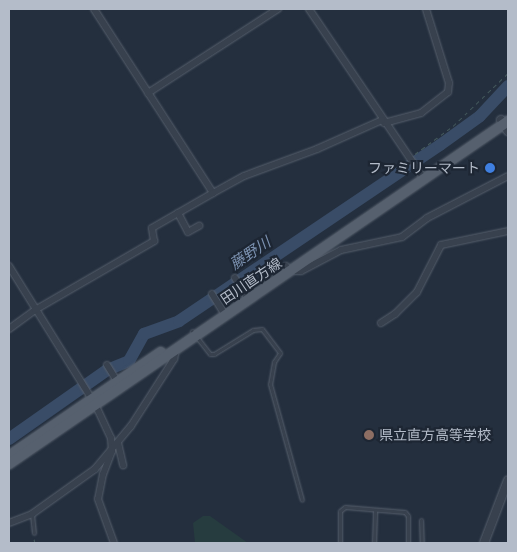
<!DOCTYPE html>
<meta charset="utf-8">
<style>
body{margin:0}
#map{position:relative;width:517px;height:552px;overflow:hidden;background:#242f3e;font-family:Commissioner,"Noto Sans JP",sans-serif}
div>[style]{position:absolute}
.green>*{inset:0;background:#263c3f}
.river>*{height:12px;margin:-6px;padding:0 6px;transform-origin:6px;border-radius:6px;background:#394c67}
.path>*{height:1px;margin-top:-0.5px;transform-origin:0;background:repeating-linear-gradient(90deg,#44595c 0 4px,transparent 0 8px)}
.roads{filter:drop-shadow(0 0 1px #565f6c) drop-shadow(0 0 1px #565f6c)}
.service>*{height:3px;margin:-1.5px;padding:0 1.5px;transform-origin:1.5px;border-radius:1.5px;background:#38414e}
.minor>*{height:6px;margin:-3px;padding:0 3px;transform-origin:3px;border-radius:3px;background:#38414e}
.tertiary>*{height:8px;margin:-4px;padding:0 4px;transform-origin:4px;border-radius:4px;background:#38414e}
.primary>*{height:10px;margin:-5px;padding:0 5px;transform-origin:5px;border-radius:5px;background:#56606e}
.dots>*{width:14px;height:14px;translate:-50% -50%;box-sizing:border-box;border:2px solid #1d2633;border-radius:50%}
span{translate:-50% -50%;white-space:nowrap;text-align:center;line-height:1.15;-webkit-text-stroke:4.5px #1d2633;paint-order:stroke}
.poi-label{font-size:14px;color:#b4bcc9}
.right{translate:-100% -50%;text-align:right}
.left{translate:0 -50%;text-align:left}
.street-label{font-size:14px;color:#b4bcc9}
.water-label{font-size:15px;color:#7c92b1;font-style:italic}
.frame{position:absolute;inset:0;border:10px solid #b4bcc9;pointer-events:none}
</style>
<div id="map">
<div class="green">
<div style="clip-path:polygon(203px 516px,210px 516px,248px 543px,195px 543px,193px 523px)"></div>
</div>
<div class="river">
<div style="left:9px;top:439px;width:120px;rotate:-35.1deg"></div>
<div style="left:107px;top:370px;width:24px;rotate:-22deg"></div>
<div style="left:129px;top:361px;width:31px;rotate:-61deg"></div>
<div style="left:144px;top:334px;width:37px;rotate:-20deg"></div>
<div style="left:179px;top:321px;width:315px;rotate:-34deg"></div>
<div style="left:440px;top:145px;width:49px;rotate:-35.9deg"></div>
<div style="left:480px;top:116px;width:41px;rotate:-47deg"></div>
</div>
<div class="path">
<div style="left:415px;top:154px;width:47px;rotate:-36.4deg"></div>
<div style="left:453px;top:126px;width:76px;rotate:-43.9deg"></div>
<div style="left:34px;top:539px;width:4px;rotate:76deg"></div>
</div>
<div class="roads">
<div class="service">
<div style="left:192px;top:331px;width:29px;rotate:52deg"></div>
<div style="left:210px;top:354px;width:4px"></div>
<div style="left:214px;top:354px;width:46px;rotate:-31.6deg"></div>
<div style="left:253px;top:330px;width:9px;rotate:-6deg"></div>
<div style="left:262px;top:329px;width:30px;rotate:53deg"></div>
<div style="left:280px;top:353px;width:11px;rotate:124deg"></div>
<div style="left:274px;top:362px;width:22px;rotate:100deg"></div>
<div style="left:270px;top:384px;width:120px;rotate:74.6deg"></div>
<div style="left:32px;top:514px;width:19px;rotate:84deg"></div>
<div style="left:421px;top:520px;width:23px;rotate:88deg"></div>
<div style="left:340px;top:543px;width:32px;rotate:-90deg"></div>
<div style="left:340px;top:511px;width:6px;rotate:-39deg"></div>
<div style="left:345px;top:507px;width:60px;rotate:4.8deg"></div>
<div style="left:405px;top:512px;width:5px;rotate:53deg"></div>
<div style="left:408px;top:516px;width:27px;rotate:90deg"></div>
<div style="left:374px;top:543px;width:33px;rotate:-88deg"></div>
</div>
<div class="minor">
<div style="left:94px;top:9px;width:219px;rotate:57.1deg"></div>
<div style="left:309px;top:9px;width:205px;rotate:55.9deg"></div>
<div style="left:148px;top:93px;width:155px;rotate:-32.9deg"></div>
<div style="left:384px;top:123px;width:38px;rotate:-15deg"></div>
<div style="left:421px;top:113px;width:34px;rotate:-38deg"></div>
<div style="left:448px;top:92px;width:9px;rotate:-84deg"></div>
<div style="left:449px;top:83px;width:77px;rotate:-107.3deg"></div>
<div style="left:178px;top:213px;width:21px;rotate:62deg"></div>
<div style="left:188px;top:232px;width:13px;rotate:-29deg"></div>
<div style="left:9px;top:266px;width:165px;rotate:58.1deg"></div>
<div style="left:96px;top:406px;width:35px;rotate:65deg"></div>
<div style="left:111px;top:438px;width:13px;rotate:86deg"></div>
<div style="left:112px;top:451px;width:25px;rotate:111deg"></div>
<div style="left:103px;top:474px;width:25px;rotate:101deg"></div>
<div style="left:98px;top:499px;width:47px;rotate:70deg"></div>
<div style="left:286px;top:266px;width:6px;rotate:59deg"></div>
<div style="left:289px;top:271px;width:12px"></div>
<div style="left:301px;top:271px;width:45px;rotate:-27.7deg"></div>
<div style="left:341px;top:250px;width:62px;rotate:-12deg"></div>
<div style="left:402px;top:237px;width:31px;rotate:-37deg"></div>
<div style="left:427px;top:218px;width:91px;rotate:-27.4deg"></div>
<div style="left:235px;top:278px;width:19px;rotate:58deg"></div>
<div style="left:212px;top:294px;width:19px;rotate:58deg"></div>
<div style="left:381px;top:323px;width:17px;rotate:-33deg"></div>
<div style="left:395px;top:314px;width:31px;rotate:-45deg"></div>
<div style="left:417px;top:292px;width:53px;rotate:-62.9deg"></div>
<div style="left:441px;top:245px;width:68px;rotate:-11.8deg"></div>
<div style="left:9px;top:329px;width:32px;rotate:-36deg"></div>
<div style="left:35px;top:310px;width:138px;rotate:-30.1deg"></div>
<div style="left:154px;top:241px;width:13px;rotate:-99deg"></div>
<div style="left:152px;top:228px;width:70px;rotate:-29.8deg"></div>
<div style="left:213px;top:193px;width:35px;rotate:-29deg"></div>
<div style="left:244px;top:176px;width:78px;rotate:-20.3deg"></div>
<div style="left:317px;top:149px;width:71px;rotate:-24deg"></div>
<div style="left:107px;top:365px;width:19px;rotate:58deg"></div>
<div style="left:118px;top:443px;width:23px;rotate:77deg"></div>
<div style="left:9px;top:523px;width:25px;rotate:-21deg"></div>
<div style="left:32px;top:514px;width:77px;rotate:-35.5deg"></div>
<div style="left:95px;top:469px;width:56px;rotate:-50.1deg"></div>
<div style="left:131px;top:426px;width:80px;rotate:-57.3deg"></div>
<div style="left:174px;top:359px;width:9px;rotate:-77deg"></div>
</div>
<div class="tertiary">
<div style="left:501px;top:120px;width:13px;rotate:58deg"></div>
<div style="left:484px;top:543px;width:67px;rotate:-69.1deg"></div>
</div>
<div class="primary">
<div style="left:9px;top:456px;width:184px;rotate:-34.4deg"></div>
<div style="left:9px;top:464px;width:606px;rotate:-34.5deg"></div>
</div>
</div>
<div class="dots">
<div style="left:490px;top:168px;background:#3f7fe0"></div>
<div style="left:369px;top:435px;background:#8d6e63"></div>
</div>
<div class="poi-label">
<span class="right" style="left:480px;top:168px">ファミリーマート</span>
<span class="left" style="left:379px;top:435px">県立直方高等学校</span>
</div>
<div class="street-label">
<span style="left:251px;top:281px;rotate:-34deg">田川直方線</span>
</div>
<div class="water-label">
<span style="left:250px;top:253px;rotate:-34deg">藤野川</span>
</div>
<div class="frame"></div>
</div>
